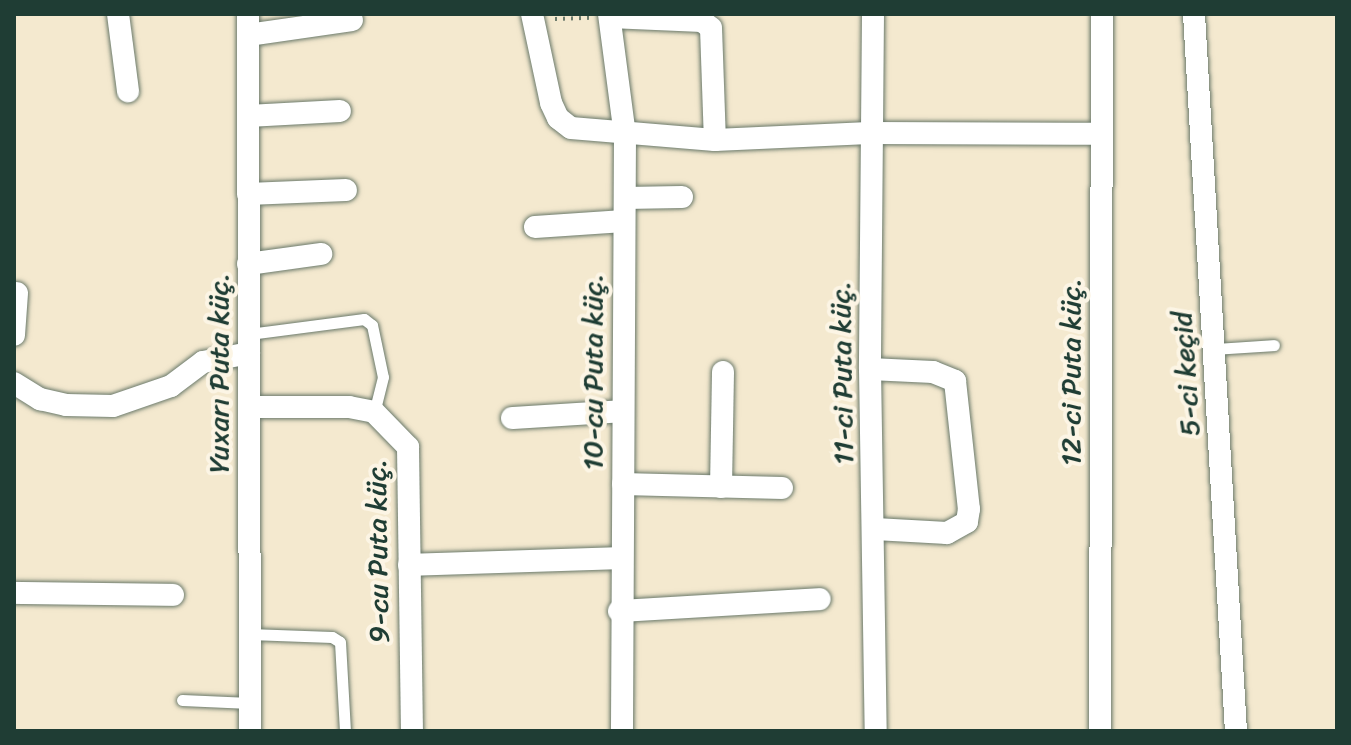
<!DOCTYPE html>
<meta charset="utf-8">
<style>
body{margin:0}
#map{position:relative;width:1351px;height:745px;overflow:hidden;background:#f4e9cf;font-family:Sriracha,sans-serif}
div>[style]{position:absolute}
.path>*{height:4px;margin-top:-2px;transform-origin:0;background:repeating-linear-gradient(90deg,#6a796a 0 2px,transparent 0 8px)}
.roads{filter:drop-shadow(0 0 2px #6a796a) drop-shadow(0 0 2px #6a796a)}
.lane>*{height:11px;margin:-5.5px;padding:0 5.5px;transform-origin:5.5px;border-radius:5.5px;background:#fff}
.street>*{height:22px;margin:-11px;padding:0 11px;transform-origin:11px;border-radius:11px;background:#fff}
span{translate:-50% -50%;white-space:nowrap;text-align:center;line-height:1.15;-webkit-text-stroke:8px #fcf5e5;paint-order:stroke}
.street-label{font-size:28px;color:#1f3d34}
.frame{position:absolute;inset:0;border:16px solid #1f3d34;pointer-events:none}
</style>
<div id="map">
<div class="path">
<div style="left:555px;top:19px;width:36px;rotate:-2deg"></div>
</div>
<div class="roads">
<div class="lane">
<div style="left:249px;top:334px;width:116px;rotate:-7.4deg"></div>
<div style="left:364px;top:319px;width:10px;rotate:37deg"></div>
<div style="left:372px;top:325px;width:53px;rotate:78.1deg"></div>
<div style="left:383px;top:377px;width:36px;rotate:104deg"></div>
<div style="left:1214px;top:349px;width:60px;rotate:-3.8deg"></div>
<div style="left:249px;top:634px;width:83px;rotate:2.1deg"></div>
<div style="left:332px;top:637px;width:9px;rotate:32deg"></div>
<div style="left:340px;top:642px;width:89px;rotate:86.8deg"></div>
<div style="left:182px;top:700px;width:68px;rotate:2.5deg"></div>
</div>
<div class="street">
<div style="left:118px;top:14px;width:78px;rotate:82.6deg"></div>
<div style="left:248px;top:14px;width:717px;rotate:89.84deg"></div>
<div style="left:532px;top:14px;width:91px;rotate:77.9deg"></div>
<div style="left:551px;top:103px;width:17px;rotate:65deg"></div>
<div style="left:558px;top:118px;width:16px;rotate:38deg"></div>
<div style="left:571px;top:128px;width:144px;rotate:4.8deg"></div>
<div style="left:715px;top:140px;width:154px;rotate:-2.6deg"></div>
<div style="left:869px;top:133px;width:232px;rotate:0.2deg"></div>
<div style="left:609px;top:14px;width:122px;rotate:82.5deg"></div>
<div style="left:625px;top:135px;width:596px;rotate:90.29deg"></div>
<div style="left:873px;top:14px;width:355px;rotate:90.5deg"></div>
<div style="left:870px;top:369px;width:362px;rotate:89.1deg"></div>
<div style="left:1194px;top:14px;width:718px;rotate:86.65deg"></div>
<div style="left:610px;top:17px;width:92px;rotate:2.5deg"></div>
<div style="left:702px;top:21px;width:11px;rotate:38deg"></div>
<div style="left:711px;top:28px;width:112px;rotate:88deg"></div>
<div style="left:248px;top:35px;width:105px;rotate:-8.2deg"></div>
<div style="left:248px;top:116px;width:92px;rotate:-3.1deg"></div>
<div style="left:248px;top:194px;width:98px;rotate:-2.3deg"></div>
<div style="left:625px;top:198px;width:57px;rotate:-1deg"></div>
<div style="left:535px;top:227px;width:89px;rotate:-3.9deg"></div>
<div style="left:248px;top:264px;width:74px;rotate:-7.8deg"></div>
<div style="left:14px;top:335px;width:42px;rotate:-85.9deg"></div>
<div style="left:870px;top:369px;width:63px;rotate:2.7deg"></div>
<div style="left:933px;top:372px;width:24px;rotate:22deg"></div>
<div style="left:955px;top:381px;width:129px;rotate:83.8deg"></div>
<div style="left:969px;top:509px;width:13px;rotate:99deg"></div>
<div style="left:967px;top:522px;width:23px;rotate:151deg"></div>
<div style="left:947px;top:533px;width:72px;rotate:-176.8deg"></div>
<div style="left:14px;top:383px;width:31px;rotate:32deg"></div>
<div style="left:40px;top:399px;width:27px;rotate:13deg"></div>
<div style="left:66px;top:405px;width:47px;rotate:1.2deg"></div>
<div style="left:113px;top:406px;width:61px;rotate:-19deg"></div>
<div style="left:171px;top:386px;width:40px;rotate:-37deg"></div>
<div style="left:203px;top:362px;width:47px;rotate:-11.1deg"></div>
<div style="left:249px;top:407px;width:100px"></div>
<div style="left:349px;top:407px;width:25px;rotate:11deg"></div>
<div style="left:374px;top:412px;width:49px;rotate:45.8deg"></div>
<div style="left:408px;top:447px;width:284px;rotate:89.2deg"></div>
<div style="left:512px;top:418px;width:110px;rotate:-3.6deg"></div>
<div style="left:623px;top:484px;width:159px;rotate:1.4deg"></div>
<div style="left:721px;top:487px;width:115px;rotate:-89deg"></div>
<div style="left:409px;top:565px;width:211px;rotate:-1.9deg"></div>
<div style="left:14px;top:593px;width:159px;rotate:0.7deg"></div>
<div style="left:619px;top:611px;width:201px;rotate:-3.4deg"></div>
<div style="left:1100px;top:731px;width:717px;rotate:-89.84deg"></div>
</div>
</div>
<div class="street-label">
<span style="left:593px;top:372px;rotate:-90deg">10-cu Puta küç.</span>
<span style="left:1071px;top:372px;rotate:-90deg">12-ci Puta küç.</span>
<span style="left:219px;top:373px;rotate:-90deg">Yuxarı Puta küç.</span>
<span style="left:842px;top:373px;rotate:-91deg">11-ci Puta küç.</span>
<span style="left:1186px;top:374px;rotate:-94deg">5-ci keçid</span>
<span style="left:378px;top:551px;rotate:-91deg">9-cu Puta küç.</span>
</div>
<div class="frame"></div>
</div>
